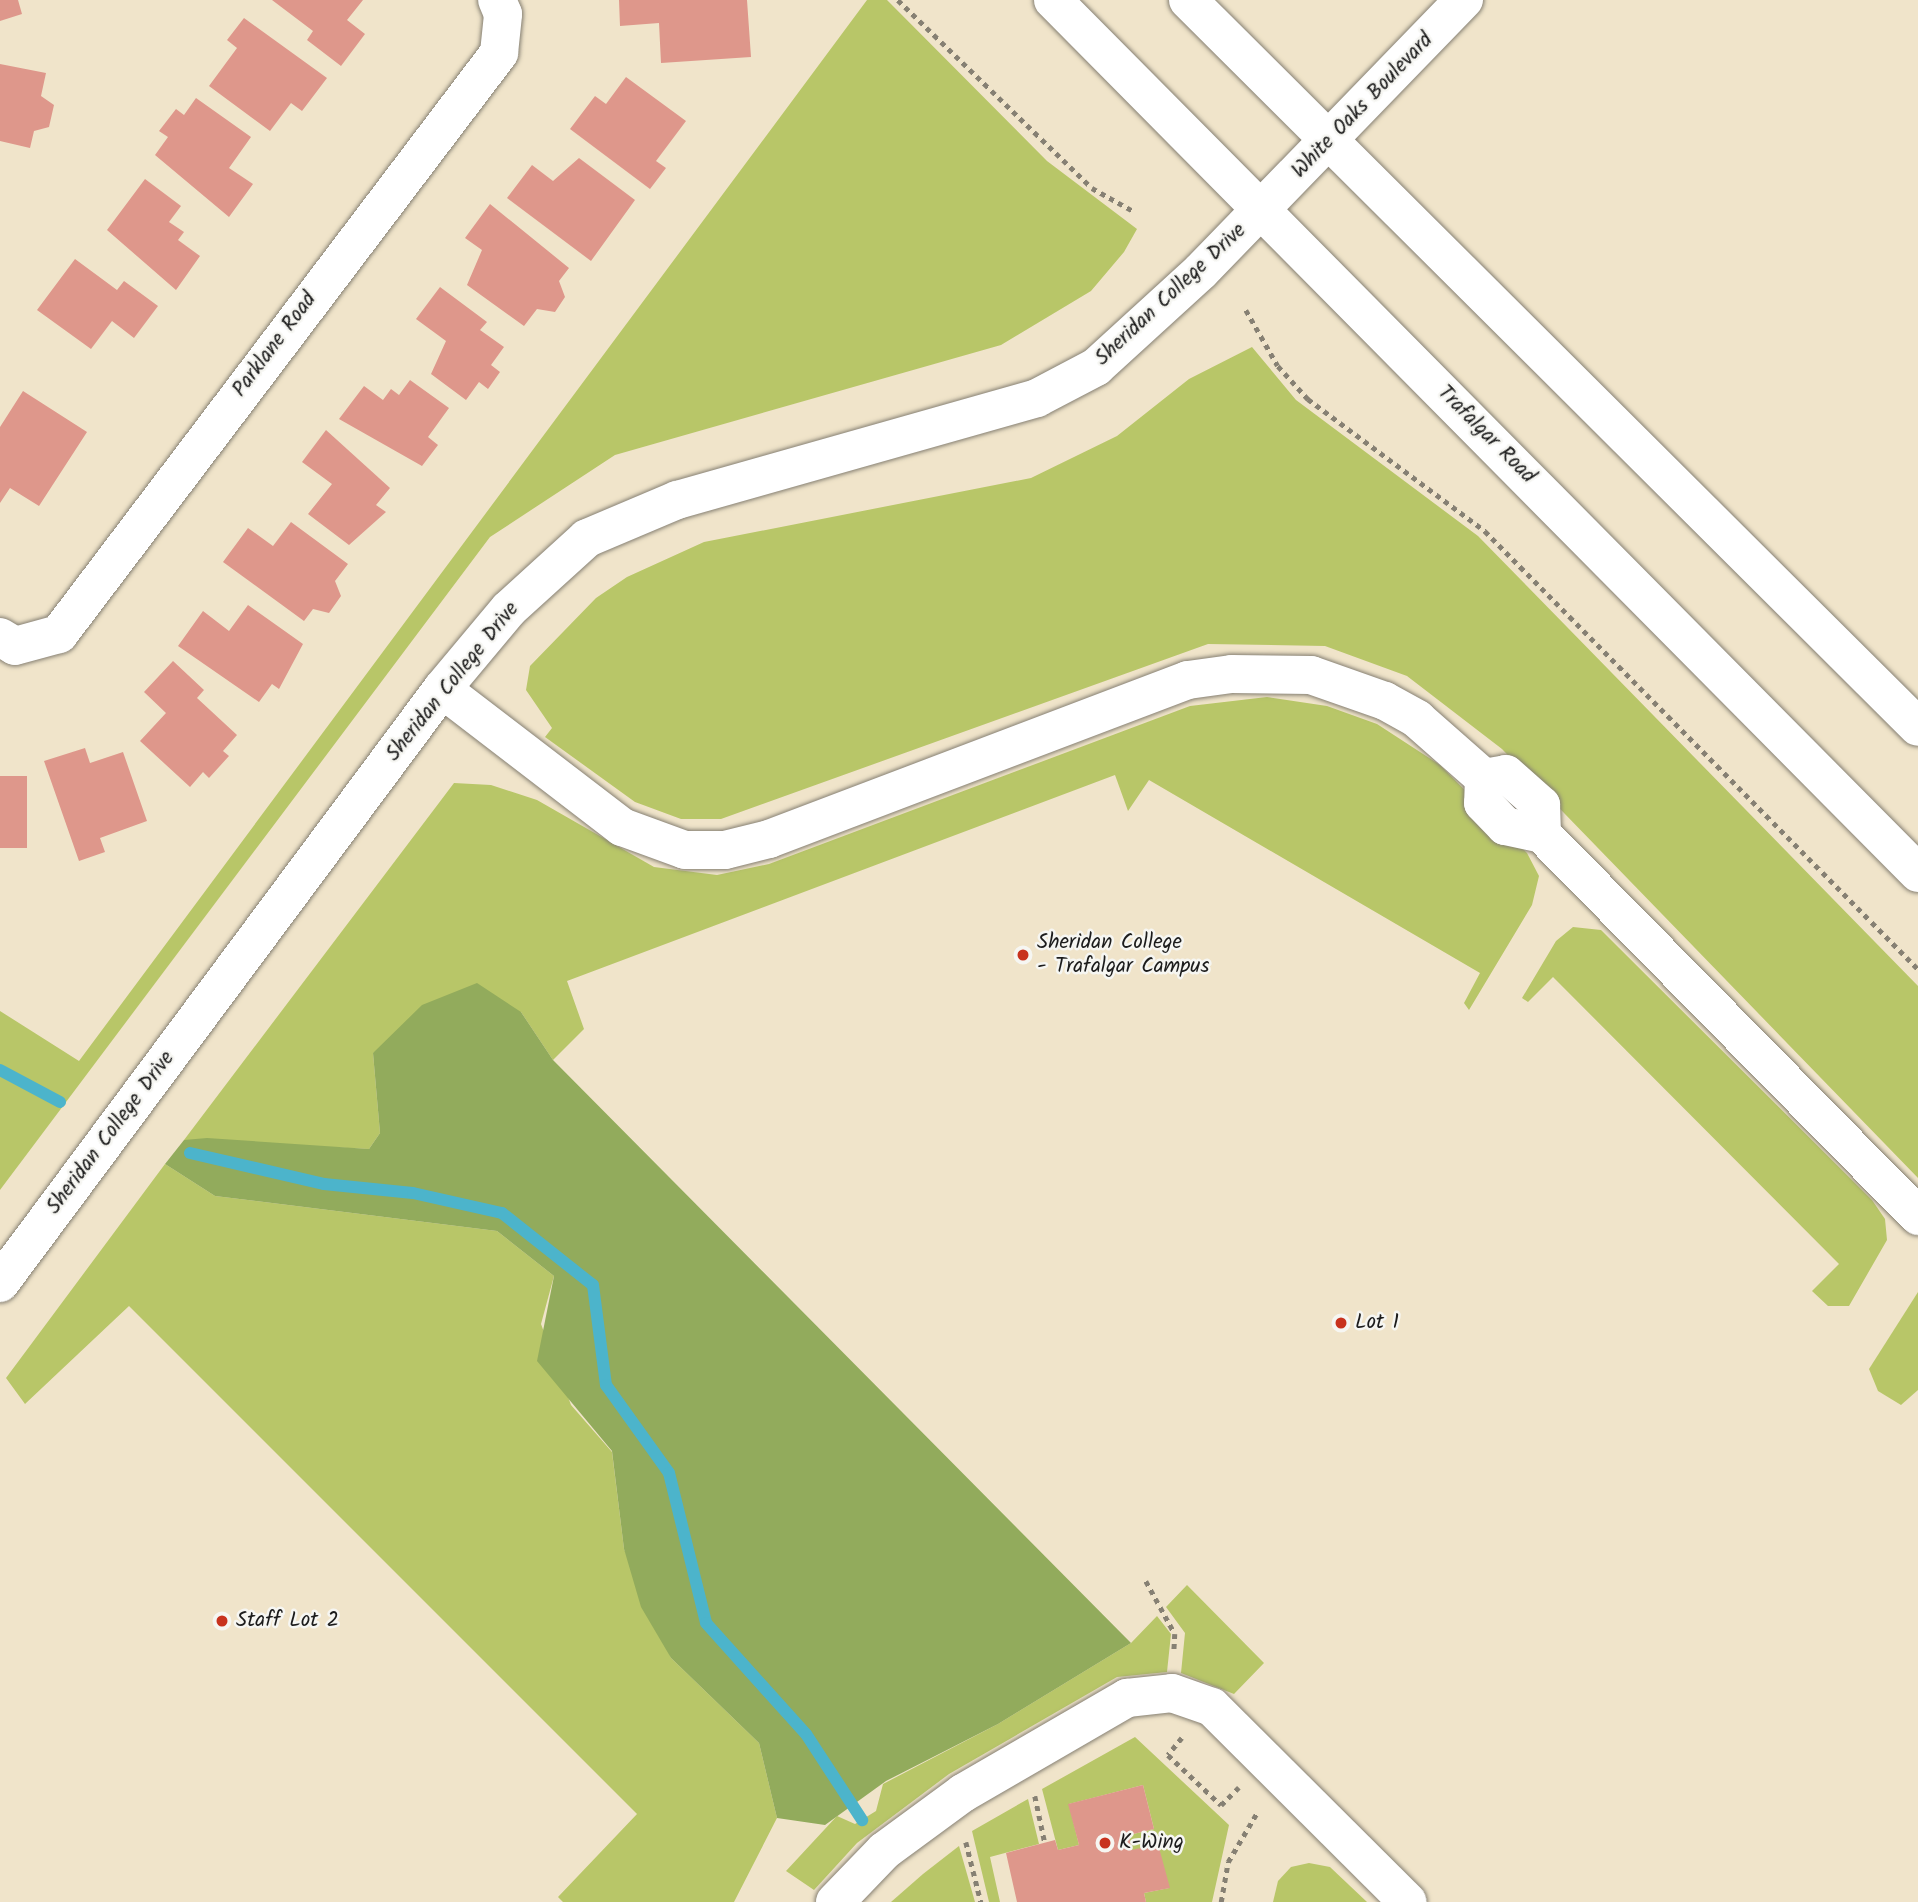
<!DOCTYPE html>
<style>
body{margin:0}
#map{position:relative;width:1918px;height:1902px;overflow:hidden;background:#f0e4ca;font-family:Kalam,sans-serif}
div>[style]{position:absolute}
.green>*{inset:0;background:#b8c668}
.forest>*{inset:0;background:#92ab5c}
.stream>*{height:12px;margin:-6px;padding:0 6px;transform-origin:6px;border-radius:6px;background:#4cb4cb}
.building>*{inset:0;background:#de978b;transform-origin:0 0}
.path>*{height:4.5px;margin-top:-2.25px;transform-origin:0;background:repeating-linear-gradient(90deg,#868073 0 5px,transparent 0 10px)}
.roads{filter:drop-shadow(0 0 2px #868073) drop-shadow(0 0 2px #868073)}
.minor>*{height:38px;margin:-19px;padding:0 19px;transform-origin:19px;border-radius:19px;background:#fff}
.major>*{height:38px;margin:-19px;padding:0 19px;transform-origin:19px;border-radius:19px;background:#fff}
.dots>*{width:19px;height:19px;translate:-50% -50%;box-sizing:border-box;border:4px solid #f6f6f2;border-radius:50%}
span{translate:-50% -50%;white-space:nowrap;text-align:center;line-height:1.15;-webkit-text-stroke:5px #f6f6f2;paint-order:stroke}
.street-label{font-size:21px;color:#1c1c1c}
.poi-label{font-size:21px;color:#1c1c1c}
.left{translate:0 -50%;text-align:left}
</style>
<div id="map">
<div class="green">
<div style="clip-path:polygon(867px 0,887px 0,1047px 161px,1137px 229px,1124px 252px,1091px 291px,1001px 345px,615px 455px,490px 537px,0 1190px,0 1011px,79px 1061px)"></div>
<div style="clip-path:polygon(1252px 347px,1296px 400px,1478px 536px,1918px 986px,1918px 1178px,1502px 749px,1407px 676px,1325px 646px,1208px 644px,721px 819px,681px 819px,635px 802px,545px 737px,552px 728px,526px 690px,530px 666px,596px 598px,627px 577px,704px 542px,1031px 478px,1117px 436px,1189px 379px)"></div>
<div style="clip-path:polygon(1267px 697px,1327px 706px,1377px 724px,1440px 765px,1527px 853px,1539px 876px,1532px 905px,1469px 1010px,1464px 1003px,1480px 973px,1149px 780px,1128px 811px,1115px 775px,567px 981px,584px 1029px,553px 1060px,521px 1012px,373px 1053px,380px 1133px,369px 1149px,184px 1140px,454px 783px,491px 785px,537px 800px,654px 867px,717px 875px,769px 864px,1190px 706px)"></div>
<div style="clip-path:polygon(1573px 927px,1601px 930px,1872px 1200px,1885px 1219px,1887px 1240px,1849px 1306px,1828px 1306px,1812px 1291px,1839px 1264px,1553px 977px,1528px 1002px,1522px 998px,1556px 941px)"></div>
<div style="clip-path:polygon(165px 1164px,215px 1196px,497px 1231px,554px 1276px,541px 1324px,571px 1405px,612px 1452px,624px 1549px,671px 1658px,759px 1743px,777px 1818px,734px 1902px,563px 1902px,558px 1897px,637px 1814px,129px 1306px,25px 1404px,6px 1378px)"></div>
<div style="clip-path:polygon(1918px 1292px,1918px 1390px,1901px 1405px,1878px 1391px,1869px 1369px)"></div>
<div style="clip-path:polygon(1187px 1585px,1264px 1663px,1234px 1694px,1181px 1673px,1185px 1633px,1166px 1607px)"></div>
<div style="clip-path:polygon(1157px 1616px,1171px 1634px,1167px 1672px,1117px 1677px,949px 1774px,857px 1843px,814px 1890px,786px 1871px,837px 1816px,855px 1824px,876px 1811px,883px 1784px,998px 1724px,1131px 1643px)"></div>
<div style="clip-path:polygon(1135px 1737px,1229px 1825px,1212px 1902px,1146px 1902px,1144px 1893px,1169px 1888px,1132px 1850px,1129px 1835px,1154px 1829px,1143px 1785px,1069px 1804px,1079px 1845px,1058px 1850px,1042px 1789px)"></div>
<div style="clip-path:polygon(1028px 1799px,1039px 1844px,990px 1857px,1000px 1902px,989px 1902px,972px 1831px)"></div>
<div style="clip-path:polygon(959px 1846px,975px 1902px,891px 1902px,923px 1874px)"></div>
<div style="clip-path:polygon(1309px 1863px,1330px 1867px,1367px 1902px,1273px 1902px,1278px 1881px,1291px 1867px)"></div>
</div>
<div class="forest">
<div style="clip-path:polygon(477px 983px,521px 1012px,553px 1060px,1131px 1643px,998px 1724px,886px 1781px,825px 1825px,777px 1818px,759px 1743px,671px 1658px,641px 1607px,624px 1549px,612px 1451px,537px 1361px,554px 1276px,497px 1231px,215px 1196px,165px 1164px,184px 1140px,207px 1138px,369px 1149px,380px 1133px,373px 1053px,422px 1005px)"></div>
</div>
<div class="stream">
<div style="left:0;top:1070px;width:68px;rotate:28.1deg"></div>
<div style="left:190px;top:1153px;width:138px;rotate:13deg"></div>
<div style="left:324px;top:1184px;width:89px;rotate:5.8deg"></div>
<div style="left:413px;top:1193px;width:91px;rotate:12.7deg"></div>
<div style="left:502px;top:1213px;width:116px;rotate:38.4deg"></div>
<div style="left:593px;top:1285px;width:101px;rotate:82.6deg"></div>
<div style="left:606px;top:1385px;width:108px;rotate:54.4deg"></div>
<div style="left:669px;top:1473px;width:154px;rotate:76.1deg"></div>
<div style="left:706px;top:1623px;width:149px;rotate:48deg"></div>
<div style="left:806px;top:1734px;width:103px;rotate:56.9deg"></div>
</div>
<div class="building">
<div style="clip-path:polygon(0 0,18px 0,22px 14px,0 21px)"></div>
<div style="clip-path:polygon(272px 0,363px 0,347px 20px,365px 34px,341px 66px,307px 40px,313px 31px)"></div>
<div style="clip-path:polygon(619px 0,747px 0,751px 57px,661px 63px,659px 23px,620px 26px)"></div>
<div style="clip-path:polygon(244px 18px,327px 78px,302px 111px,291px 103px,270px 131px,209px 86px,237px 48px,227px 40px)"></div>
<div style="clip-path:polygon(0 64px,46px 73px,41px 96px,54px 105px,49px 127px,34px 131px,30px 148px,0 141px)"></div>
<div style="clip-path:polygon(626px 77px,686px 121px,656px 161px,666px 168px,650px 189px,570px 129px,595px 96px,606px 104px)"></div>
<div style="clip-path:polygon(196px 98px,251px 137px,229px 168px,253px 184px,229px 217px,155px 155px,168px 137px,159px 131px,176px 109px,184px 115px)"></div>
<div style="clip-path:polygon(579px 158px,635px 200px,591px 261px,507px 198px,532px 165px,553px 181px)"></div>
<div style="clip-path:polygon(145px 179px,181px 206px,169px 222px,184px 232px,178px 240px,200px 256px,176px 290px,107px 230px)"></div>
<div style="clip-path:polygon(490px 204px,569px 268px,559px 281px,565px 297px,555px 312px,537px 309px,524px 326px,467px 285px,482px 250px,465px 238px)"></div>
<div style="clip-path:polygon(75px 259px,117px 290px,124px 281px,158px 306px,134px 338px,112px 321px,91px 349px,37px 310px)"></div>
<div style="clip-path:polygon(440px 287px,487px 322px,480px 330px,504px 347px,491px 365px,500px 372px,488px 389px,479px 382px,466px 400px,431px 374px,446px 341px,416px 319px)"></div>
<div style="clip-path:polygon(410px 380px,449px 408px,428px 437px,438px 445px,422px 466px,339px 419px,364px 386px,383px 400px,391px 389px,399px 395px)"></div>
<div style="clip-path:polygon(23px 391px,87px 432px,39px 506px,10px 488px,0 503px,0 427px)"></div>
<div style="clip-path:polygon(326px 430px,390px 488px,376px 505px,386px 512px,349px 545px,308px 514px,332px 484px,302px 462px)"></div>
<div style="clip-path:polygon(291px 522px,348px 564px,335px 581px,341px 596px,329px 613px,313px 609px,304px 621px,223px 562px,248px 528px,273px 546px)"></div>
<div style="clip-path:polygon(248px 605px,303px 644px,279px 689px,272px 684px,259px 702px,178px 646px,203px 611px,229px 631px)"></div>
<div style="clip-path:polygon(173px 661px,204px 690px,197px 698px,237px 735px,223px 751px,229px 756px,209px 778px,203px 772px,190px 787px,140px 741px,166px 713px,144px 692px)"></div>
<div style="clip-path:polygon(85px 748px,90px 763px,123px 752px,147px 821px,100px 838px,105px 852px,79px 861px,44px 761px)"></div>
<div style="left:0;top:776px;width:27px;height:72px"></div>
<div style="clip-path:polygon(1143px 1785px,1154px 1829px,1129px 1835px,1132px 1850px,1158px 1844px,1170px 1888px,1144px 1893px,1146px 1902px,1017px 1902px,1006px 1853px,1055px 1840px,1058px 1850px,1079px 1845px,1068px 1804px)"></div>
</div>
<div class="path">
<div style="left:898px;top:0;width:270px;rotate:44.1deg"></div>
<div style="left:1092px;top:188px;width:49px;rotate:29.2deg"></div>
<div style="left:1246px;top:310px;width:64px;rotate:60.3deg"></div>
<div style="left:1278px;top:366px;width:45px;rotate:47.7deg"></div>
<div style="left:1308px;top:399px;width:221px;rotate:36.7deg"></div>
<div style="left:1485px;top:531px;width:616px;rotate:45.33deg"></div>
<div style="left:1146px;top:1581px;width:60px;rotate:61.3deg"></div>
<div style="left:1175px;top:1634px;width:19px;rotate:93deg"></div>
<div style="left:1182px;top:1738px;width:22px;rotate:129deg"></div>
<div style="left:1168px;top:1755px;width:73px;rotate:43.3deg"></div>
<div style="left:1221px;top:1805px;width:25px;rotate:-45deg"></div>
<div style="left:1035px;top:1796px;width:48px;rotate:78deg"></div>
<div style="left:966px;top:1842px;width:62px;rotate:76deg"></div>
<div style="left:1221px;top:1902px;width:41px;rotate:-80.1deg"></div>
<div style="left:1228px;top:1862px;width:59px;rotate:-59.5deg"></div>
</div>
<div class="roads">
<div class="minor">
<div style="left:0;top:637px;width:17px;rotate:31deg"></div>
<div style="left:15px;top:646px;width:46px;rotate:-15.3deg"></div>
<div style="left:59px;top:634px;width:729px;rotate:-52.86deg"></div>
<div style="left:499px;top:53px;width:39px;rotate:-84deg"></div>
<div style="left:503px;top:14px;width:15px;rotate:-113deg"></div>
<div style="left:442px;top:689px;width:227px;rotate:37.5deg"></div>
<div style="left:622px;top:827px;width:67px;rotate:20.1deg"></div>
<div style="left:685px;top:850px;width:40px"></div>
<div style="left:725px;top:850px;width:45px;rotate:-14deg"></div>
<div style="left:769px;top:839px;width:448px;rotate:-20.8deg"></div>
<div style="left:1188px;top:680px;width:44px;rotate:-7.8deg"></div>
<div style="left:1232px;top:674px;width:79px;rotate:0.7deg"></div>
<div style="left:1311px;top:675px;width:78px;rotate:19.4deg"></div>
<div style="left:1385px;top:701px;width:37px;rotate:29deg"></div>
<div style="left:1417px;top:719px;width:89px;rotate:41.4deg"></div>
<div style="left:1484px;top:778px;width:25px;rotate:92deg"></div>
<div style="left:1483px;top:803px;width:32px;rotate:46deg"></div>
<div style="left:1505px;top:826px;width:38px;rotate:12deg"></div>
<div style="left:1542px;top:834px;width:536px;rotate:45.45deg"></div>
<div style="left:1484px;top:778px;width:22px;rotate:-10deg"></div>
<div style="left:1506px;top:774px;width:47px;rotate:41.5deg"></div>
<div style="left:1541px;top:805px;width:29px;rotate:88deg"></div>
<div style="left:0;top:1283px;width:740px;rotate:-53.35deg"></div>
<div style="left:442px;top:689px;width:104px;rotate:-50.1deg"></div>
<div style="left:509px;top:609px;width:105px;rotate:-42.3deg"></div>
<div style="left:587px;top:538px;width:98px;rotate:-22.9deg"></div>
<div style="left:677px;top:500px;width:374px;rotate:-15.8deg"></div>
<div style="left:1037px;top:398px;width:67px;rotate:-27.7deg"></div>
<div style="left:1096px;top:367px;width:142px;rotate:-42.4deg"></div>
<div style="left:1201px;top:271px;width:378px;rotate:-45.9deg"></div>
<div style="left:835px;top:1902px;width:71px;rotate:-46.1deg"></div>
<div style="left:884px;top:1851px;width:98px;rotate:-36.3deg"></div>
<div style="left:963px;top:1793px;width:190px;rotate:-30.1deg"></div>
<div style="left:1127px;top:1698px;width:45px;rotate:-6.3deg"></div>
<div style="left:1172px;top:1693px;width:42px;rotate:19.3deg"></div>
<div style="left:1212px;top:1707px;width:276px;rotate:44.9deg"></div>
</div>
<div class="major">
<div style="left:1053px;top:0;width:1229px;rotate:45.26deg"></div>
<div style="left:1188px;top:0;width:1030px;rotate:44.88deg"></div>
</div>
</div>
<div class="dots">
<div style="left:1023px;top:955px;background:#c8321e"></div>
<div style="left:1341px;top:1323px;background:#c8321e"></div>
<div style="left:222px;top:1621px;background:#c8321e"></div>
<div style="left:1105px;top:1843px;background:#c8321e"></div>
</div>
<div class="street-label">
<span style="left:1363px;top:106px;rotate:-46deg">White Oaks Boulevard</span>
<span style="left:1171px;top:295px;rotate:-43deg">Sheridan College Drive</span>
<span style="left:275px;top:345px;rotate:-53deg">Parklane Road</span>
<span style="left:1486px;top:435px;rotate:45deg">Trafalgar Road</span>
<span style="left:453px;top:682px;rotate:-51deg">Sheridan College Drive</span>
<span style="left:111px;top:1133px;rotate:-53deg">Sheridan College Drive</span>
</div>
<div class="poi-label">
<span class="left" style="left:1037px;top:955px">Sheridan College<br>- Trafalgar Campus</span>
<span class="left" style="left:1355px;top:1323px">Lot 1</span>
<span class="left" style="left:236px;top:1621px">Staff Lot 2</span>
<span class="left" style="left:1119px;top:1843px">K-Wing</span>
</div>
</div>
